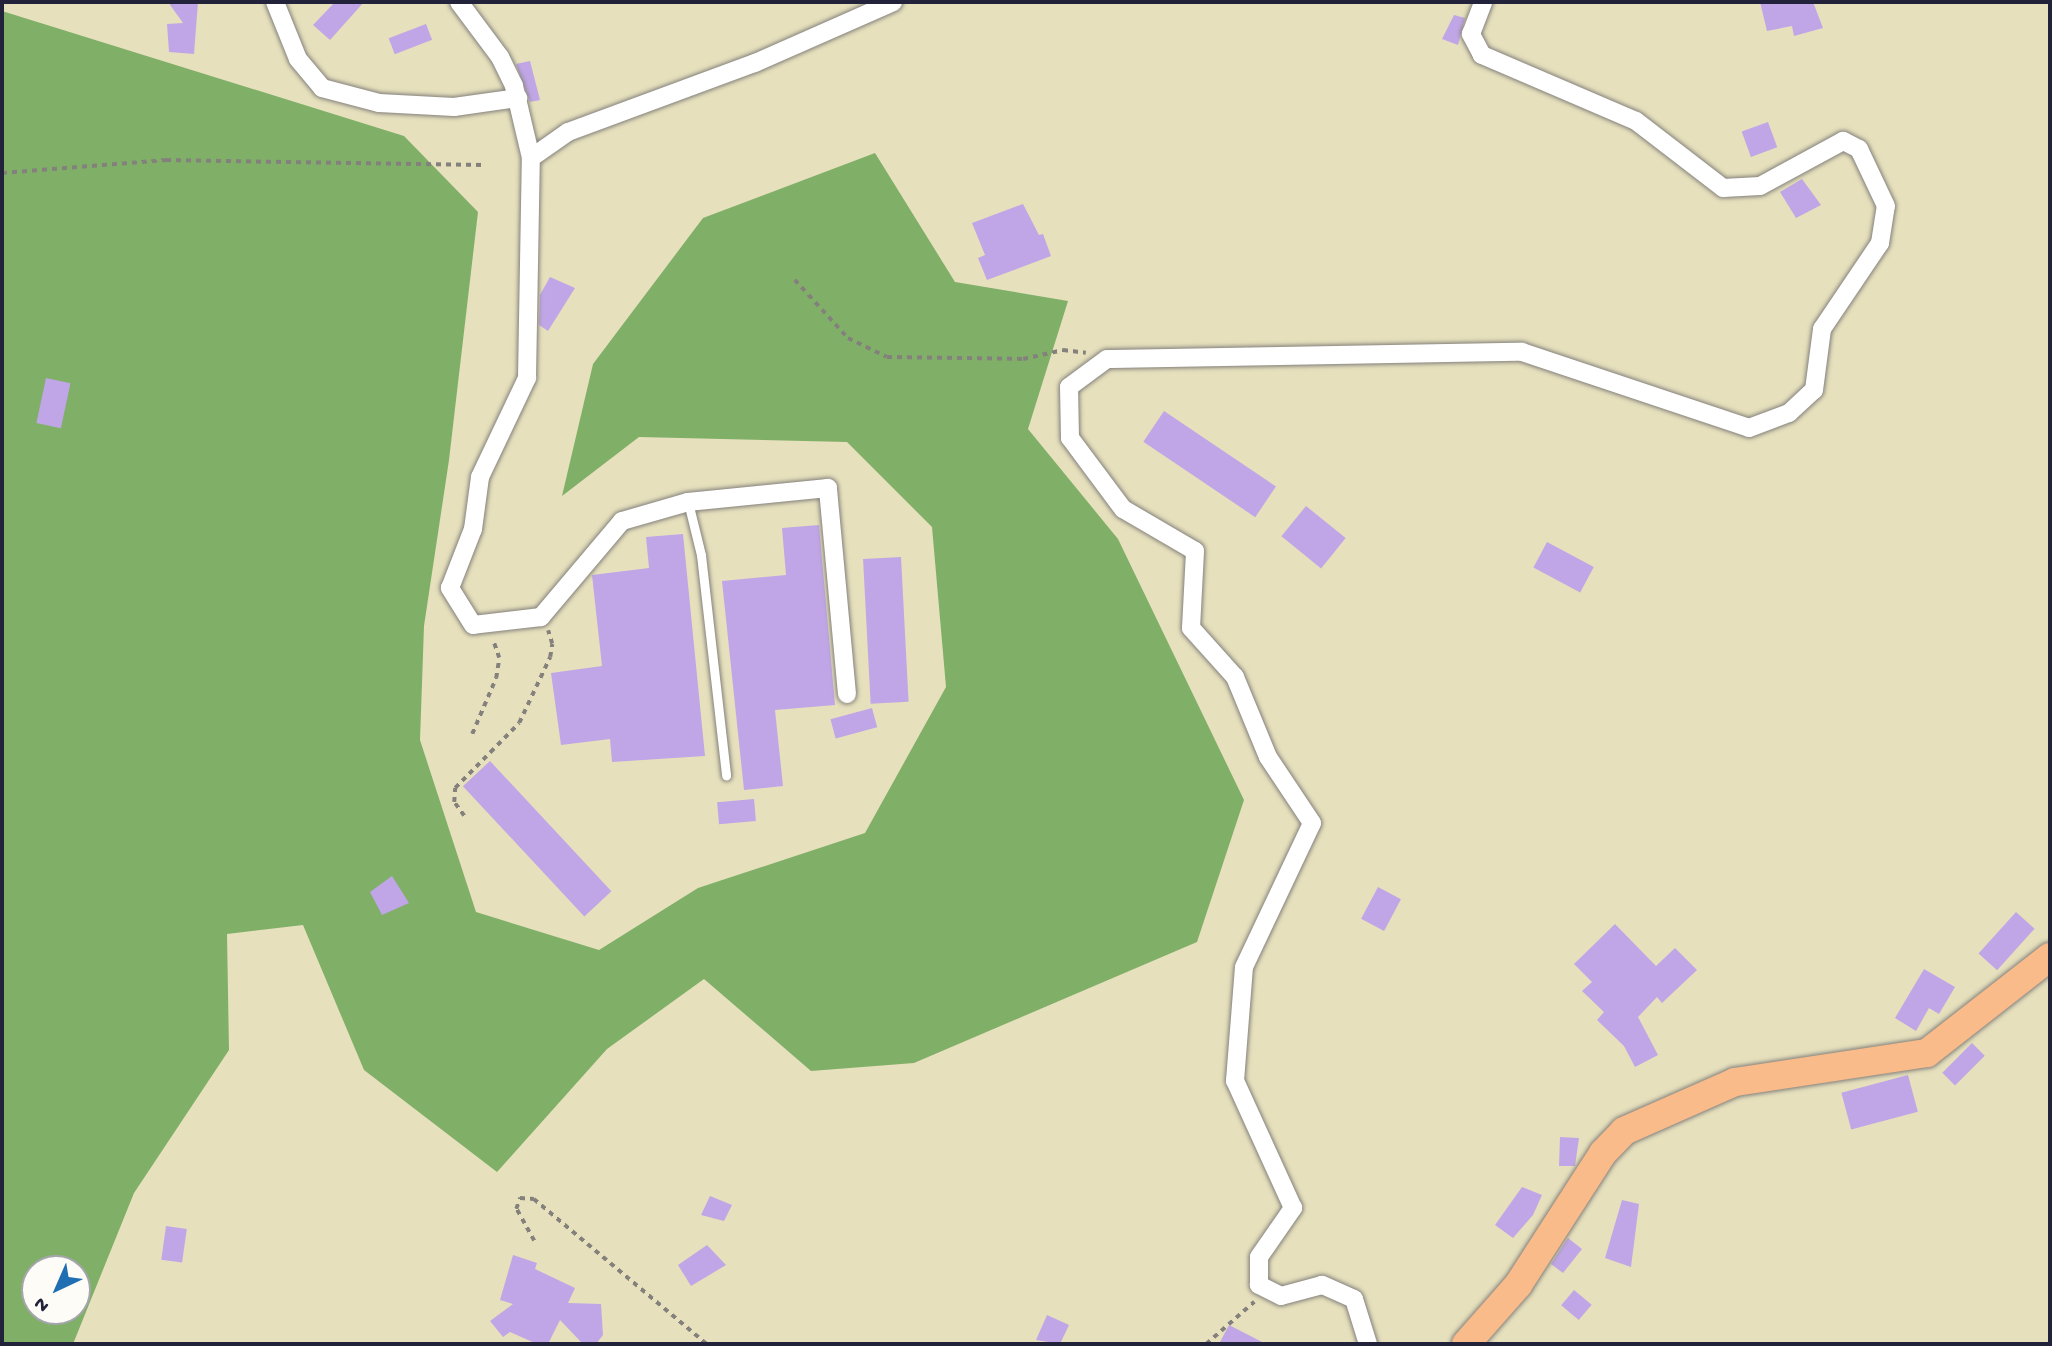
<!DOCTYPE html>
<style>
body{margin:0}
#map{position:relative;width:2052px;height:1346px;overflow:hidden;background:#e6e0bd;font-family:"Gochi Hand",sans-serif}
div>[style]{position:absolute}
.forest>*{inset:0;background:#80af68}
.building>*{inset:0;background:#c0a6e6;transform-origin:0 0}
.path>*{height:3.5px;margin-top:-1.75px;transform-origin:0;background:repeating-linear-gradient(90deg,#84817c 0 5px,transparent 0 10px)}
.roads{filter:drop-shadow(0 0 2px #84817c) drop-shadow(0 0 2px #84817c)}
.service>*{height:9px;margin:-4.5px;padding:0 4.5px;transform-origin:4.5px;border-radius:4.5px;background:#fff}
.minor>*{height:18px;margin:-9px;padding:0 9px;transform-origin:9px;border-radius:9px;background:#fff}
.primary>*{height:28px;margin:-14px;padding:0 14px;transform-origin:14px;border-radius:14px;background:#fabb8b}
span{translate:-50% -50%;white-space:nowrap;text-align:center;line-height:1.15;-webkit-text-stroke:5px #fdfcf7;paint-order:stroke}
.frame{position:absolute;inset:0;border:4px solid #22223b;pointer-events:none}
.north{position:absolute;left:21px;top:1255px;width:70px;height:70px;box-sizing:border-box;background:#fdfcf7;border:2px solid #a5a5ac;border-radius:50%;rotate:224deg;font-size:19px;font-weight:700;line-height:28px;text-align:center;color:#22223b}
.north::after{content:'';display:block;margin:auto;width:24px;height:32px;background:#1f6fb2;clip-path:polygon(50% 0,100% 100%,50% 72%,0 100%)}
</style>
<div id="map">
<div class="forest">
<div style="clip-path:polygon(evenodd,2px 11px,404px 136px,478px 212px,449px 460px,424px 626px,420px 740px,476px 912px,599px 950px,698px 888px,865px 833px,946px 687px,932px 527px,847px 442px,639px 437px,562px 496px,593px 364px,703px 218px,875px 153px,955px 282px,1068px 301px,1028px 429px,1118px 539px,1244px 800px,1197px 942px,914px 1063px,811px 1071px,704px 979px,607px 1049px,497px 1172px,364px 1070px,303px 925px,227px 934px,229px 1050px,134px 1193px,73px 1344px,2px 1344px,2px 11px,35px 1269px,77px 1269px,77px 1311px,35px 1311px,35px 1269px)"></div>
</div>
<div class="building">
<div style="clip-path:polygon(168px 2px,198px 2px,194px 54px,169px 52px,167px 24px,183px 23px)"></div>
<div style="clip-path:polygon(335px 2px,364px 2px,330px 40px,313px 25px)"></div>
<div style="clip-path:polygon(1760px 2px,1813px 2px,1823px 28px,1794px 36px,1792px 26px,1767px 31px)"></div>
<div style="clip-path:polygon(1454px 15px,1465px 18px,1458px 45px,1442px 39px)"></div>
<div style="left:426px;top:24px;width:17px;height:40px;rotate:69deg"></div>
<div style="clip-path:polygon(530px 61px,540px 100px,530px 102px,516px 64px)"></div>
<div style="left:1768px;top:122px;width:27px;height:28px;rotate:70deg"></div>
<div style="clip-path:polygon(1802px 179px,1821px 205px,1796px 218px,1780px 192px)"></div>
<div style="clip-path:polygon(1023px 204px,1039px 235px,1043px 234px,1051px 256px,987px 280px,978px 258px,985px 255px,972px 223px)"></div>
<div style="clip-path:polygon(550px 277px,575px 288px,548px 331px,539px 325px,540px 295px)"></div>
<div style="left:46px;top:378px;width:25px;height:46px;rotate:12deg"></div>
<div style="left:1164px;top:411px;width:135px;height:37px;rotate:34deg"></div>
<div style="left:1306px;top:506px;width:51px;height:39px;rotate:39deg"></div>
<div style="clip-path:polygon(819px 525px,835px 705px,775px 710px,783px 786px,744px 790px,722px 581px,786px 575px,782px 528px)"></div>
<div style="clip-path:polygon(683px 534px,705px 756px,612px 762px,610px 739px,561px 745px,551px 673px,602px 666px,592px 575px,649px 568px,646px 537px)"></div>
<div style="left:1547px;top:542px;width:53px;height:29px;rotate:28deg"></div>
<div style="left:901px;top:557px;width:145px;height:38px;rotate:87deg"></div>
<div style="left:872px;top:708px;width:20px;height:43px;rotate:75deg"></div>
<div style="left:490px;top:761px;width:178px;height:37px;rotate:47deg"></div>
<div style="left:754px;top:799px;width:22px;height:37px;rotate:85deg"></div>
<div style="clip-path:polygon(392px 876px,409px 903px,382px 915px,370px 892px)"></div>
<div style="left:1378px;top:887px;width:26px;height:36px;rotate:28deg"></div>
<div style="left:2016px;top:912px;width:25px;height:56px;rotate:42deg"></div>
<div style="clip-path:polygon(1615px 924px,1656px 966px,1675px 948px,1697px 970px,1662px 1003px,1657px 997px,1638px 1017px,1658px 1055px,1635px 1067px,1624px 1046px,1597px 1020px,1604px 1012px,1582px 991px,1592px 982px,1574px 964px)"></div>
<div style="clip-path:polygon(1924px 969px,1955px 987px,1939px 1014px,1929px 1008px,1916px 1031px,1895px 1018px)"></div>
<div style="left:1972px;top:1043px;width:18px;height:42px;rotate:45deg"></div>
<div style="left:1908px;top:1075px;width:38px;height:69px;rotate:75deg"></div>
<div style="clip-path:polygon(1560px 1137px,1579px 1138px,1575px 1166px,1559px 1166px)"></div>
<div style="clip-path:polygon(1522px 1187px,1542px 1195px,1533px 1215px,1513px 1238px,1495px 1225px)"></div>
<div style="clip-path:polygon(710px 1196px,732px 1205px,724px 1221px,701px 1215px)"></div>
<div style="clip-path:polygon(1622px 1200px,1639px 1204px,1631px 1267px,1605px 1258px)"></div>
<div style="left:166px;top:1226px;width:21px;height:34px;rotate:8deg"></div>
<div style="clip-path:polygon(1568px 1238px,1582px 1249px,1563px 1273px,1551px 1264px)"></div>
<div style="clip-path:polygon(707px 1245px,726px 1265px,691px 1286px,678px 1265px)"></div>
<div style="clip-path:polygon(513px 1255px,537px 1263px,535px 1269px,575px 1288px,568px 1303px,601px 1304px,603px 1335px,596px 1344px,583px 1344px,560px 1320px,548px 1344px,537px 1344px,510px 1332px,503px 1337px,490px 1321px,513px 1304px,500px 1300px)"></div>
<div style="left:1574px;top:1290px;width:23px;height:20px;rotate:40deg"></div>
<div style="clip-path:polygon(1047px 1315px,1069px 1325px,1060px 1344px,1036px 1340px)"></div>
<div style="clip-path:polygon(1229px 1325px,1266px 1344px,1219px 1344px)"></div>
</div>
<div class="path">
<div style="left:2px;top:173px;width:165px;rotate:-4.5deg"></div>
<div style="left:166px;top:160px;width:318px;rotate:0.9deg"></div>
<div style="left:795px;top:280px;width:79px;rotate:47.6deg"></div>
<div style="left:848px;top:338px;width:43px;rotate:26deg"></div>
<div style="left:887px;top:357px;width:136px;rotate:0.8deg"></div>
<div style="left:1023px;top:359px;width:41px;rotate:-12.7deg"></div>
<div style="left:1063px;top:350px;width:23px;rotate:7deg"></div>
<div style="left:472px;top:734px;width:61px;rotate:-66.8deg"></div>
<div style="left:496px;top:678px;width:20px;rotate:-81deg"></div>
<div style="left:499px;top:658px;width:18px;rotate:-109deg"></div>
<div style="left:464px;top:816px;width:17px;rotate:-126deg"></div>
<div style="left:454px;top:802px;width:14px;rotate:-86deg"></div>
<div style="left:455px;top:788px;width:91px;rotate:-45.4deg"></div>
<div style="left:519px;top:723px;width:73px;rotate:-64.8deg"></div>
<div style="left:550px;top:657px;width:13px;rotate:-81deg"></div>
<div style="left:552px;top:644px;width:14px;rotate:-107deg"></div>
<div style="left:534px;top:1241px;width:37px;rotate:-119deg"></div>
<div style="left:516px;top:1209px;width:12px;rotate:-70deg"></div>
<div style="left:520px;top:1198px;width:14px;rotate:4deg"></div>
<div style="left:534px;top:1199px;width:226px;rotate:40deg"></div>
<div style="left:1206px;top:1344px;width:64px;rotate:-41.2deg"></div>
</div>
<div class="roads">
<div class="service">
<div style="left:688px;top:502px;width:55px;rotate:76.2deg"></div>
<div style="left:701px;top:555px;width:222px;rotate:83.5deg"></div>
</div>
<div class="minor">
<div style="left:275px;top:2px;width:61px;rotate:68deg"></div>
<div style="left:298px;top:59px;width:38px;rotate:50deg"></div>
<div style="left:322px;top:88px;width:59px;rotate:14.7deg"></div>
<div style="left:379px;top:103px;width:75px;rotate:3.1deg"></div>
<div style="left:454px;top:107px;width:65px;rotate:-8deg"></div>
<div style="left:459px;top:2px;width:69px;rotate:53.3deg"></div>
<div style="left:500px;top:57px;width:32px;rotate:64deg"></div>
<div style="left:514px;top:86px;width:74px;rotate:76.7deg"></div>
<div style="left:847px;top:694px;width:207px;rotate:-95.3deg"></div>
<div style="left:828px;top:488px;width:141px;rotate:174.3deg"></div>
<div style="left:688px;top:502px;width:69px;rotate:163.9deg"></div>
<div style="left:622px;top:521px;width:126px;rotate:130.2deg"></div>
<div style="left:541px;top:617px;width:68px;rotate:173.3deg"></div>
<div style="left:473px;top:625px;width:44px;rotate:-121.9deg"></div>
<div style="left:450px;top:588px;width:63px;rotate:-68.7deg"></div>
<div style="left:473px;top:529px;width:52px;rotate:-82.3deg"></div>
<div style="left:480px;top:477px;width:110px;rotate:-64.6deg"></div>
<div style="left:527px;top:378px;width:220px;rotate:-89deg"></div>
<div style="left:531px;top:158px;width:45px;rotate:-35.1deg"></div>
<div style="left:568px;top:132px;width:199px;rotate:-20.3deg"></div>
<div style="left:755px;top:63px;width:151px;rotate:-23.8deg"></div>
<div style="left:1368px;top:1344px;width:47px;rotate:-107.3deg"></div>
<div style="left:1354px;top:1299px;width:35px;rotate:-156deg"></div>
<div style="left:1322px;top:1285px;width:42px;rotate:165deg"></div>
<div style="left:1281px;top:1296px;width:25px;rotate:-153deg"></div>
<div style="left:1259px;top:1285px;width:28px;rotate:-90deg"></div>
<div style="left:1259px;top:1257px;width:60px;rotate:-55.2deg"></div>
<div style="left:1293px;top:1208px;width:140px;rotate:-114.5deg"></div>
<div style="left:1235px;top:1081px;width:114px;rotate:-85.5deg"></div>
<div style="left:1244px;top:967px;width:159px;rotate:-64.7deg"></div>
<div style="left:1312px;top:823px;width:79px;rotate:-123.7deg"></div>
<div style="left:1268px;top:757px;width:87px;rotate:-112.4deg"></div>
<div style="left:1235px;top:677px;width:66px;rotate:-131.9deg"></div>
<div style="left:1191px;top:628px;width:77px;rotate:-87deg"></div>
<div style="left:1195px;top:551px;width:83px;rotate:-149.7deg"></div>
<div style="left:1123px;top:509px;width:89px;rotate:-126.7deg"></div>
<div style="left:1070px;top:438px;width:51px;rotate:-91.1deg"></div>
<div style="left:1069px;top:387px;width:47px;rotate:-36.4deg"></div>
<div style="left:1107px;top:359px;width:415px;rotate:-1deg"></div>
<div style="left:1522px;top:352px;width:239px;rotate:18.5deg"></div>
<div style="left:1749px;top:428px;width:43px;rotate:-20.6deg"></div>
<div style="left:1789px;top:413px;width:34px;rotate:-43deg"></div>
<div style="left:1814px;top:390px;width:62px;rotate:-82.5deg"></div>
<div style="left:1822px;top:329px;width:104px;rotate:-56deg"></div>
<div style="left:1880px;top:243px;width:37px;rotate:-81deg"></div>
<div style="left:1886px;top:206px;width:63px;rotate:-115.3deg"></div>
<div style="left:1859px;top:149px;width:18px;rotate:-153deg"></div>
<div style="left:1843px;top:141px;width:94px;rotate:151.5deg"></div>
<div style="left:1760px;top:186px;width:37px;rotate:177deg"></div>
<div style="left:1723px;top:188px;width:110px;rotate:-142.4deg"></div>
<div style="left:1636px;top:121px;width:168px;rotate:-156.8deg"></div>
<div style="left:1482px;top:55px;width:24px;rotate:-118deg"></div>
<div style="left:1471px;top:34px;width:34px;rotate:-69deg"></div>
</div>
<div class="primary">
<div style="left:1466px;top:1344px;width:79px;rotate:-48.6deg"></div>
<div style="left:1518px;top:1285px;width:157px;rotate:-57.2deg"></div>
<div style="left:1603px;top:1153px;width:30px;rotate:-46deg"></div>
<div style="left:1624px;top:1131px;width:121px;rotate:-23.8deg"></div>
<div style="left:1735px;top:1082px;width:194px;rotate:-8.6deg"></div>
<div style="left:1927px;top:1053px;width:156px;rotate:-38deg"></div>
</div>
</div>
<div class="frame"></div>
<div class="north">N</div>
</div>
